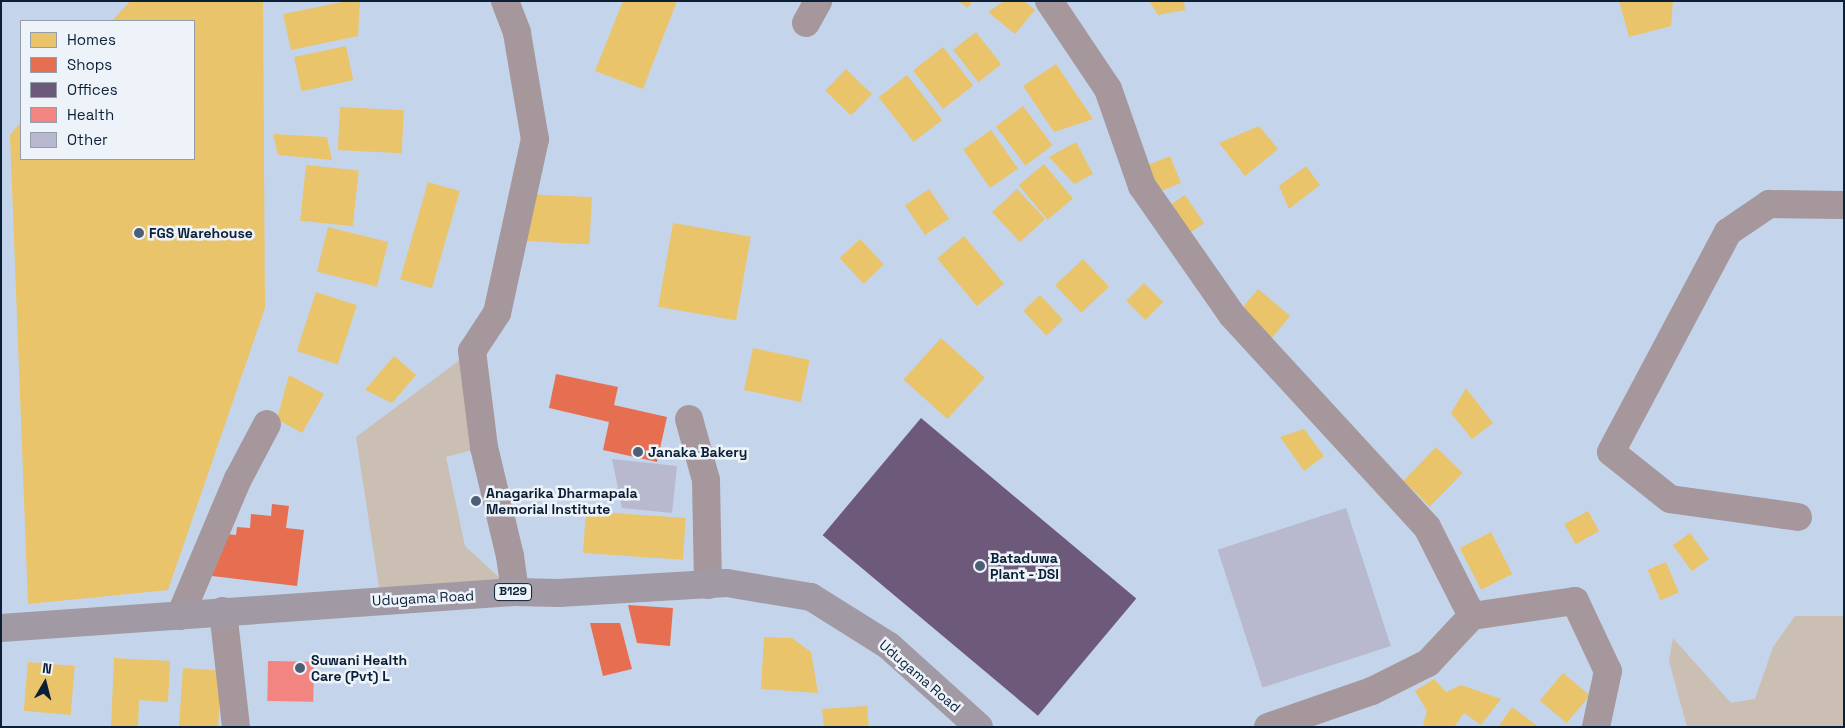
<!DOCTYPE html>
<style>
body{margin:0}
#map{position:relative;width:1845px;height:728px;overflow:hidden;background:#c4d5eb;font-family:"Space Grotesk",sans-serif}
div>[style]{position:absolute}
.green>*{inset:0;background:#cabfb2}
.homes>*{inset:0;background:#e9c46a;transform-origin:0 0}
.shops>*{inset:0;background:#e76f51}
.offices>*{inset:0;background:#6d597a;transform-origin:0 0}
.health>*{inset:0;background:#f28482;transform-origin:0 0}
.building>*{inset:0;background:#b8b8ce;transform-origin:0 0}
.minor>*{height:28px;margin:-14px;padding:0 14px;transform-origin:14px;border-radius:14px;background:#a5979c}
.major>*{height:28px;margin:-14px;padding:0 14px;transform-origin:14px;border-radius:14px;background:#a199a4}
.dots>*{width:14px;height:14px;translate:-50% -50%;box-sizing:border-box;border:2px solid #edf3f9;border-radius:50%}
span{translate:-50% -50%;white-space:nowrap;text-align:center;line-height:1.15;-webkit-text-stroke:5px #edf3f9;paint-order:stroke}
.shield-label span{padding:1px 4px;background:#edf3f9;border:1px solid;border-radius:4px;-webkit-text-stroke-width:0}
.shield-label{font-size:12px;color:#0b1f36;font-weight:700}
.poi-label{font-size:14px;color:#0b1f36;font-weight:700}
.left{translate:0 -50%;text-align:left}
.street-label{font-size:14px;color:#0b1f36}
.frame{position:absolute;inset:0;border:2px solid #0b1f36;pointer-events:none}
.legend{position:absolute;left:20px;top:20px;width:175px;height:140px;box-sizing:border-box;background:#edf3f9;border:1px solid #939eab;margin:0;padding:6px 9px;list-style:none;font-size:15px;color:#0b1f36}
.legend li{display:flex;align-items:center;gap:10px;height:25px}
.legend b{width:25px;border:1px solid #939eab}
.north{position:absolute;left:20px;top:658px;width:50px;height:50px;-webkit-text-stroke:4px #edf3f9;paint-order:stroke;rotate:8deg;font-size:14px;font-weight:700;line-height:20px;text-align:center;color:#0b1f36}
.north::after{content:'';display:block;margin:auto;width:18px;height:22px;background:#0b1f36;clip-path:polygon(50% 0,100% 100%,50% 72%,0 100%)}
</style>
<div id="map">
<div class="green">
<div style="clip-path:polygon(472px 351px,484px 447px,446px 457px,465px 546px,515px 592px,381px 600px,356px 437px)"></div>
<div style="clip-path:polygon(1795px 616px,1844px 616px,1844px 727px,1687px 727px,1669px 661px,1673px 638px,1731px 703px,1755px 699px,1773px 647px)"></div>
</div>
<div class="homes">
<div style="clip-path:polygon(130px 1px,263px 1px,265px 308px,168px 590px,28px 604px,10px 135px,21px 122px,21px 159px,194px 159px,194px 21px,112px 21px)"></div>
<div style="clip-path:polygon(347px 1px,360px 1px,358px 36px,291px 50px,283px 14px)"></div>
<div style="clip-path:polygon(623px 1px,677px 1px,643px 89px,595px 71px)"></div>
<div style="clip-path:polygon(958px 1px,972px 1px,968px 8px)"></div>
<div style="clip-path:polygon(1004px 1px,1024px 1px,1035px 10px,1015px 34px,988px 12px)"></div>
<div style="clip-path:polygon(1149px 1px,1184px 1px,1185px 10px,1158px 15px)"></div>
<div style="clip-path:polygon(1619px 1px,1673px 1px,1671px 26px,1629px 37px)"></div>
<div style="left:976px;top:32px;width:41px;height:29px;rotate:52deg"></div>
<div style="left:346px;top:46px;width:35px;height:53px;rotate:78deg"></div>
<div style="left:943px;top:47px;width:49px;height:38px;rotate:52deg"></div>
<div style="clip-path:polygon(1056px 64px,1093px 119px,1054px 132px,1023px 86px)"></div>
<div style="left:846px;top:69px;width:36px;height:30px;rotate:44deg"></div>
<div style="left:907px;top:75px;width:57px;height:36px;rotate:52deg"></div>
<div style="left:1023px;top:106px;width:49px;height:34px;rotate:53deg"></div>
<div style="left:340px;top:107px;width:64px;height:43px;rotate:3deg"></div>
<div style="clip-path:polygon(1259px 126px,1278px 149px,1245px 176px,1219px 143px)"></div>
<div style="left:991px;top:130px;width:47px;height:34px;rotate:55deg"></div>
<div style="clip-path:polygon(273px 134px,327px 137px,332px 160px,278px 155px)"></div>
<div style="clip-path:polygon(1076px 142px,1093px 174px,1074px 184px,1049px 157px)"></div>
<div style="left:1170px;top:156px;width:29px;height:26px;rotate:68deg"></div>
<div style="left:1044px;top:164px;width:45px;height:33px;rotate:50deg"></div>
<div style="left:306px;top:165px;width:53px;height:56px;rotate:6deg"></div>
<div style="clip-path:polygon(1306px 166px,1320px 185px,1289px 209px,1279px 186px)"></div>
<div style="left:428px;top:182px;width:33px;height:101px;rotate:16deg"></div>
<div style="left:929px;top:189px;width:36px;height:29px;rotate:56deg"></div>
<div style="left:1017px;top:189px;width:41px;height:34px;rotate:47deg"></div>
<div style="left:528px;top:194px;width:64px;height:47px;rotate:3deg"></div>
<div style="left:1185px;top:195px;width:34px;height:22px;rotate:56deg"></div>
<div style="left:673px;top:223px;width:79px;height:85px;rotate:10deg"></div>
<div style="left:328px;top:227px;width:62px;height:46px;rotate:14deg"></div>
<div style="left:964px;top:236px;width:62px;height:35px;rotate:50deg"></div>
<div style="left:860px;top:239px;width:35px;height:28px;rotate:47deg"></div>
<div style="left:1083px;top:259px;width:38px;height:38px;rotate:47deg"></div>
<div style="left:1144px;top:283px;width:27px;height:25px;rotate:45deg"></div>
<div style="left:1258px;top:289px;width:42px;height:29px;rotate:40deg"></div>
<div style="left:316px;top:292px;width:43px;height:62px;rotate:18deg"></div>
<div style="left:1040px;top:295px;width:34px;height:23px;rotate:47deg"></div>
<div style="left:941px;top:338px;width:59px;height:56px;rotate:42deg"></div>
<div style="left:753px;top:348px;width:58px;height:43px;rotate:12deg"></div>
<div style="clip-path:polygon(394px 356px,416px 375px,392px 403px,365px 390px)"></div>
<div style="clip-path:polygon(289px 375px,324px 394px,302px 433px,277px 419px)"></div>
<div style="clip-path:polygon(1466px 388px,1493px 423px,1472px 439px,1451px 413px)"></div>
<div style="clip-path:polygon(1304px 429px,1324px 456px,1304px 471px,1280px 437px)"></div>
<div style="left:1436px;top:447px;width:37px;height:47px;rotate:44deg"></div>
<div style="left:586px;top:511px;width:100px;height:42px;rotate:4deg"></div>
<div style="left:1588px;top:511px;width:23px;height:27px;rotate:61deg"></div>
<div style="left:1491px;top:532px;width:47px;height:35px;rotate:63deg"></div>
<div style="left:1690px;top:533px;width:32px;height:21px;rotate:54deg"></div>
<div style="left:1666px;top:562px;width:33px;height:20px;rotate:67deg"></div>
<div style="clip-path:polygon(764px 637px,792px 638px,811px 652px,818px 693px,761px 689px)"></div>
<div style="clip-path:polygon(114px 658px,170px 661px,168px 702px,139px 700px,138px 727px,111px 727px)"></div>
<div style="left:28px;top:662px;width:47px;height:49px;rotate:5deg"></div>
<div style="left:183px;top:668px;width:39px;height:59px;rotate:4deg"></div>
<div style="left:1563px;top:673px;width:35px;height:36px;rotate:40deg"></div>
<div style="clip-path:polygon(1434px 679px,1446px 692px,1461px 685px,1501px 699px,1481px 725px,1464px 713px,1454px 727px,1428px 727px,1423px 724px,1427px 711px,1415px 691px)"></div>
<div style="clip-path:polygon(867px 706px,869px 727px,824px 727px,822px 709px)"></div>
<div style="clip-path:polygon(1512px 707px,1539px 727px,1498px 727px)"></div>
</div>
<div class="shops">
<div style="clip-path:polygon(556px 374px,618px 387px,614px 405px,667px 417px,657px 462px,603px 450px,609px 422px,549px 408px)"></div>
<div style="clip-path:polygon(272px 504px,289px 506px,286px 528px,304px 530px,297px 586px,212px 576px,218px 533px,236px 535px,237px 527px,250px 528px,251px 514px,271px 516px)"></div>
<div style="clip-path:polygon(628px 605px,673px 608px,670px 646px,637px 643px)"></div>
<div style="clip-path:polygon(590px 623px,620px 623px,632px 669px,603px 676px)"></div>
</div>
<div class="offices">
<div style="left:921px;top:418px;width:281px;height:153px;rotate:40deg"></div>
</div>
<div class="health">
<div style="left:268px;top:661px;width:46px;height:40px;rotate:1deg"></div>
</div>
<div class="building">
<div style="clip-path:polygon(612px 459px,677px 466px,672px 513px,622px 508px)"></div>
<div style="left:1346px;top:508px;width:145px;height:135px;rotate:72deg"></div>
</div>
<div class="minor">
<div style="left:505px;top:1px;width:34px;rotate:69deg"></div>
<div style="left:517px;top:33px;width:108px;rotate:80.4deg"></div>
<div style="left:535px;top:139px;width:178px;rotate:102.3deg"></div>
<div style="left:497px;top:313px;width:45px;rotate:123.3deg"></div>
<div style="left:472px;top:351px;width:97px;rotate:82.9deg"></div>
<div style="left:484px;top:447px;width:112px;rotate:76.6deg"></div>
<div style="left:510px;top:556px;width:36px;rotate:82deg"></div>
<div style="left:1049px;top:1px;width:106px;rotate:56.2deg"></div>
<div style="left:1108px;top:89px;width:103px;rotate:70.7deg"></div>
<div style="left:1142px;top:186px;width:157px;rotate:55.1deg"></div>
<div style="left:1232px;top:315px;width:288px;rotate:47.4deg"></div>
<div style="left:1427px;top:527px;width:100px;rotate:63.2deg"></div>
<div style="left:1472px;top:616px;width:104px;rotate:-8.3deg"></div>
<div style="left:1575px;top:601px;width:77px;rotate:64.8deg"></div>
<div style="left:1608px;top:671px;width:57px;rotate:102.1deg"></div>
<div style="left:806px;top:23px;width:25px;rotate:-61deg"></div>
<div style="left:689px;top:419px;width:63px;rotate:74.4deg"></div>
<div style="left:706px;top:480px;width:105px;rotate:88.9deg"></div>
<div style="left:1798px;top:517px;width:129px;rotate:-172deg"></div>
<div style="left:1670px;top:499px;width:75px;rotate:-141.5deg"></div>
<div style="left:1611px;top:452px;width:249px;rotate:-62deg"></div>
<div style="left:1728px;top:232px;width:50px;rotate:-34.3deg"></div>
<div style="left:1769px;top:204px;width:75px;rotate:0.8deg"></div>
<div style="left:223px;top:611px;width:117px;rotate:83.6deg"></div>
<div style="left:180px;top:616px;width:149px;rotate:-67.1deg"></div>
<div style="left:238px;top:479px;width:62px;rotate:-62.2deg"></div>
<div style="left:1268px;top:727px;width:110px;rotate:-19.1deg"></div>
<div style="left:1372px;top:691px;width:63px;rotate:-26.6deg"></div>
<div style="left:1428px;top:663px;width:64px;rotate:-46.9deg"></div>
</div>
<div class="major">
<div style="left:1px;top:628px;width:515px;rotate:-4.01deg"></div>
<div style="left:515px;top:592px;width:44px;rotate:1.3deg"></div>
<div style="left:559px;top:593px;width:168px;rotate:-3.4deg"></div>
<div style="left:727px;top:583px;width:85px;rotate:9.5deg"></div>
<div style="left:811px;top:597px;width:92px;rotate:32.1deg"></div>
<div style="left:889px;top:646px;width:121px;rotate:42deg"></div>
</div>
<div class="dots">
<div style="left:139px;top:233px;background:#4c5f75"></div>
<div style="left:638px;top:452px;background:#4c5f75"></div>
<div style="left:476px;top:501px;background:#4c5f75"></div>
<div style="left:980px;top:566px;background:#4c5f75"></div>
<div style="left:300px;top:668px;background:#4c5f75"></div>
</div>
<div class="shield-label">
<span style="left:513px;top:592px">B129</span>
</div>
<div class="poi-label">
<span class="left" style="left:149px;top:233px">FGS Warehouse</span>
<span class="left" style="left:648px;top:452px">Janaka Bakery</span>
<span class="left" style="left:486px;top:501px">Anagarika Dharmapala<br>Memorial Institute</span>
<span class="left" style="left:990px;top:566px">Bataduwa<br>Plant - DSI</span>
<span class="left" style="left:311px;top:668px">Suwani Health<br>Care (Pvt) L</span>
</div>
<div class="street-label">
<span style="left:423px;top:598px;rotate:-3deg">Udugama Road</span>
<span style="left:920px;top:676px;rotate:41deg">Udugama Road</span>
</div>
<div class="frame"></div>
<ul class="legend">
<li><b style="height:14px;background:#e9c46a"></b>Homes</li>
<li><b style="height:14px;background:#e76f51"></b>Shops</li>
<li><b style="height:14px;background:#6d597a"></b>Offices</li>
<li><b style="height:14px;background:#f28482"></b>Health</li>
<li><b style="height:14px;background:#b8b8ce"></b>Other</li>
</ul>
<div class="north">N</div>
</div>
